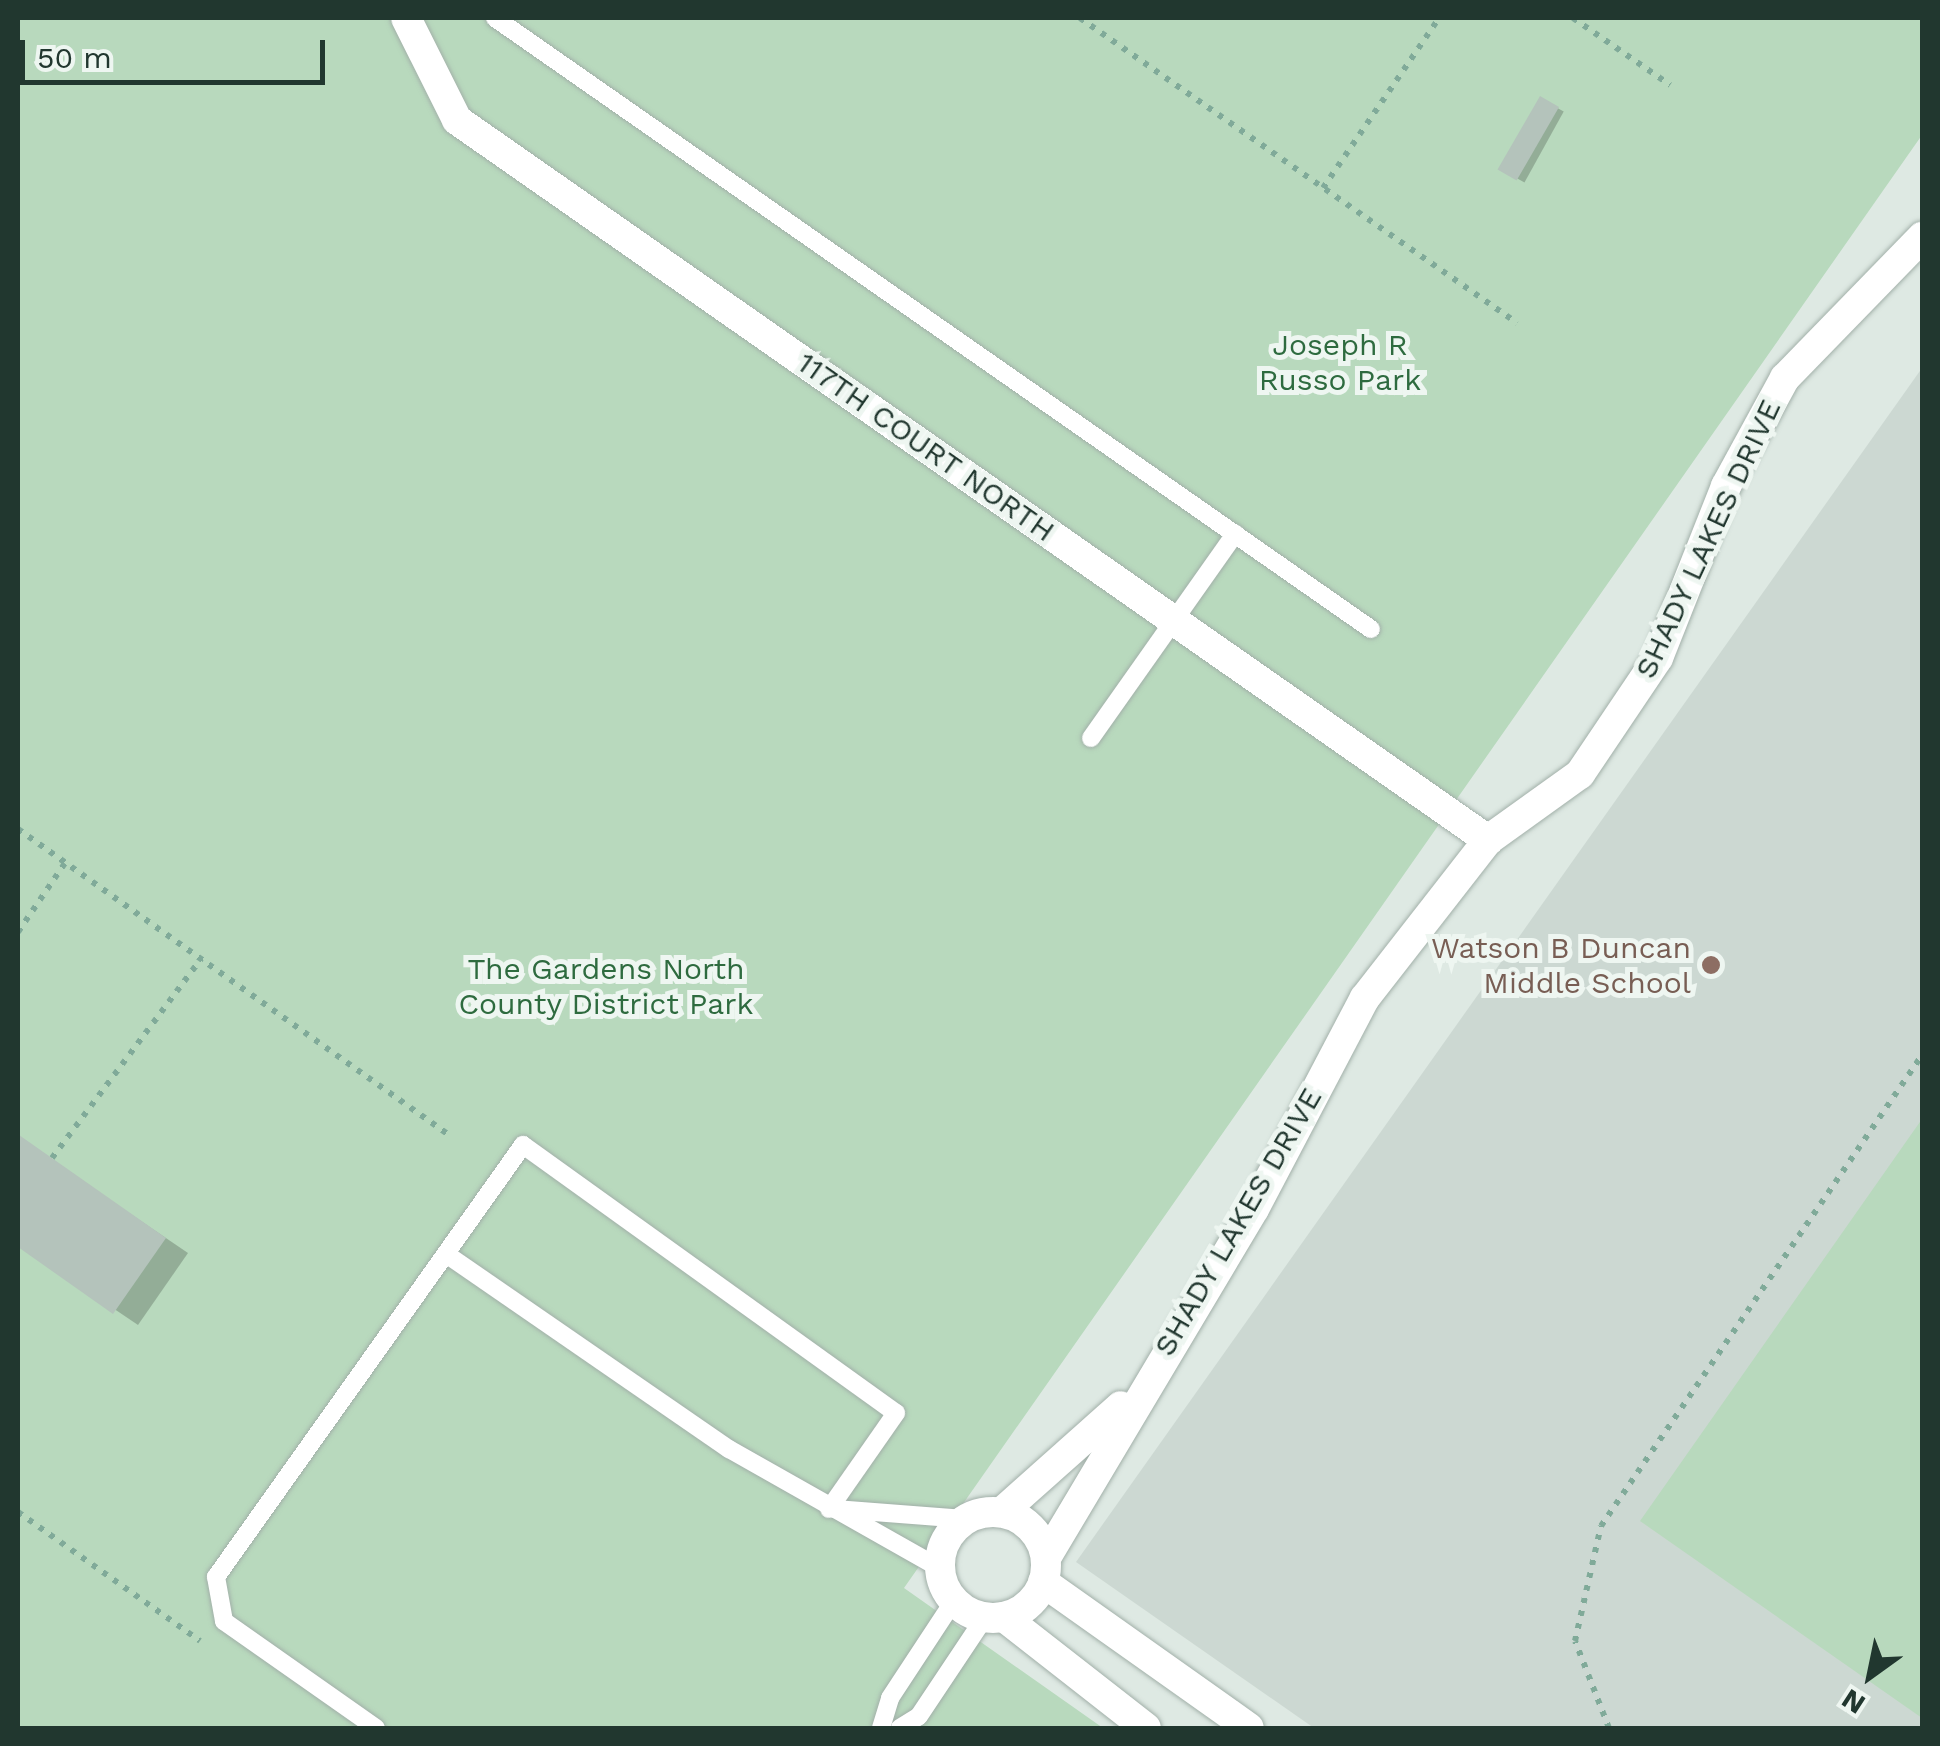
<!DOCTYPE html>
<style>
body{margin:0}
#map{position:relative;width:1940px;height:1746px;overflow:hidden;background:#dee9e3;font-family:"Work Sans",sans-serif}
div>[style]{position:absolute}
.built>*{inset:0;background:#ccd8d2}
.green>*{inset:0;background:#b8d9bd}
.shadow>*{inset:0;background:#0003;transform-origin:0 0}
.building>*{inset:0;background:#b4c3bb;transform-origin:0 0}
.path>*{height:6px;margin-top:-3px;transform-origin:0;background:repeating-linear-gradient(90deg,#80aa99 0 5px,transparent 0 13px)}
.roads{filter:drop-shadow(0 0 2px #a2b0a9) drop-shadow(0 0 2px #a2b0a9)}
.lane>*{height:18px;margin:-9px;padding:0 9px;transform-origin:9px;border-radius:9px;background:#fff}
.street>*{height:30px;margin:-15px;padding:0 15px;transform-origin:15px;border-radius:15px;background:#fff}
.street>.ring{margin:-15px;padding:0;box-sizing:content-box;background:none;border:30px solid #fff;border-radius:50%}
.dots>*{width:28px;height:28px;translate:-50% -50%;box-sizing:border-box;border:5px solid #eef6f1;border-radius:50%}
span{translate:-50% -50%;white-space:nowrap;text-align:center;line-height:1.15;-webkit-text-stroke:10px #eef6f1;paint-order:stroke}
.park-label{font-size:30px;color:#2e6b3f}
.street-label{font-size:30px;color:#21372f}
.education-label{font-size:30px;color:#785e54}
.right{translate:-100% -50%;text-align:right}
.frame{position:absolute;inset:0;border:20px solid #21372f;pointer-events:none}
.north{position:absolute;left:1820px;top:1626px;width:100px;height:100px;-webkit-text-stroke:8px #eef6f1;paint-order:stroke;rotate:213deg;font-size:28px;font-weight:700;line-height:40px;text-align:center;color:#21372f}
.north::after{content:'';display:block;margin:auto;width:35px;height:45px;background:#21372f;clip-path:polygon(50% 0,100% 100%,50% 72%,0 100%)}
.scale{position:absolute;left:20px;top:40px;width:305px;height:45px;box-sizing:border-box;border:5px solid #21372f;border-top:0;padding-left:12px;font-size:30px;line-height:35px;white-space:nowrap;color:#21372f;-webkit-text-stroke:8px #eef6f1;paint-order:stroke}
</style>
<div id="map">
<div class="built">
<div style="clip-path:polygon(1922px 368px,1922px 1728px,1314px 1728px,1076px 1562px)"></div>
</div>
<div class="green">
<div style="clip-path:polygon(18px 18px,1922px 18px,1922px 135px,904px 1588px,1103px 1728px,18px 1728px)"></div>
<div style="clip-path:polygon(1922px 1119px,1922px 1718px,1640px 1521px)"></div>
</div>
<div class="shadow">
<div style="left:1541px;top:99px;width:26px;height:81px;rotate:29deg"></div>
<div style="clip-path:polygon(20px 1139px,188px 1253px,138px 1325px,18px 1244px)"></div>
</div>
<div class="building">
<div style="left:1540px;top:96px;width:22px;height:85px;rotate:30deg"></div>
<div style="clip-path:polygon(19px 1135px,166px 1238px,113px 1314px,18px 1247px)"></div>
</div>
<div class="path">
<div style="left:1080px;top:18px;width:533px;rotate:34.91deg"></div>
<div style="left:1573px;top:18px;width:118px;rotate:34.6deg"></div>
<div style="left:1323px;top:188px;width:206px;rotate:-55.7deg"></div>
<div style="left:18px;top:829px;width:529px;rotate:35.37deg"></div>
<div style="left:18px;top:932px;width:83px;rotate:-55.7deg"></div>
<div style="left:52px;top:1158px;width:249px;rotate:-53.2deg"></div>
<div style="left:18px;top:1512px;width:223px;rotate:35.3deg"></div>
<div style="left:1609px;top:1728px;width:93px;rotate:-111.3deg"></div>
<div style="left:1575px;top:1641px;width:118px;rotate:-77.3deg"></div>
<div style="left:1601px;top:1526px;width:570px;rotate:-55.72deg"></div>
</div>
<div class="roads">
<div class="lane">
<div style="left:495px;top:18px;width:1068px;rotate:34.9deg"></div>
<div style="left:1091px;top:738px;width:250px;rotate:-54.8deg"></div>
<div style="left:446px;top:1254px;width:344px;rotate:34.6deg"></div>
<div style="left:729px;top:1449px;width:241px;rotate:29.5deg"></div>
<div style="left:835px;top:1509px;width:130px;rotate:4.4deg"></div>
<div style="left:376px;top:1728px;width:186px;rotate:-144.9deg"></div>
<div style="left:224px;top:1621px;width:45px;rotate:-100.3deg"></div>
<div style="left:216px;top:1577px;width:530px;rotate:-54.6deg"></div>
<div style="left:523px;top:1145px;width:459px;rotate:35.7deg"></div>
<div style="left:896px;top:1413px;width:117px;rotate:124.9deg"></div>
<div style="left:881px;top:1728px;width:31px;rotate:-73deg"></div>
<div style="left:890px;top:1698px;width:115px;rotate:-56.7deg"></div>
<div style="left:900px;top:1728px;width:22px;rotate:-32deg"></div>
<div style="left:919px;top:1716px;width:119px;rotate:-56.3deg"></div>
</div>
<div class="street">
<div style="left:406px;top:18px;width:114px;rotate:63.4deg"></div>
<div style="left:457px;top:120px;width:1258px;rotate:34.93deg"></div>
<div style="left:1002px;top:1512px;width:159px;rotate:-41.7deg"></div>
<div class="ring" style="left:940px;top:1512px;width:76px;height:76px"></div>
<div style="left:1047px;top:1556px;width:404px;rotate:-59.2deg"></div>
<div style="left:1254px;top:1209px;width:238px;rotate:-62.3deg"></div>
<div style="left:1365px;top:998px;width:200px;rotate:-52.1deg"></div>
<div style="left:1488px;top:840px;width:113px;rotate:-35.7deg"></div>
<div style="left:1580px;top:774px;width:140px;rotate:-56.1deg"></div>
<div style="left:1658px;top:658px;width:185px;rotate:-68.4deg"></div>
<div style="left:1726px;top:486px;width:123px;rotate:-61.4deg"></div>
<div style="left:1785px;top:378px;width:197px;rotate:-45.8deg"></div>
<div style="left:1043px;top:1582px;width:252px;rotate:35.3deg"></div>
<div style="left:1004px;top:1617px;width:180px;rotate:38deg"></div>
</div>
</div>
<div class="dots">
<div style="left:1711px;top:965px;background:#8d6e63"></div>
</div>
<div class="park-label">
<span style="left:1340px;top:362px">Joseph R<br>Russo Park</span>
<span style="left:606px;top:986px">The Gardens North<br>County District Park</span>
</div>
<div class="street-label">
<span style="left:926px;top:447px;rotate:35deg">117TH COURT NORTH</span>
<span style="left:1708px;top:539px;rotate:-65deg">SHADY LAKES DRIVE</span>
<span style="left:1238px;top:1222px;rotate:-60deg">SHADY LAKES DRIVE</span>
</div>
<div class="education-label">
<span class="right" style="left:1691px;top:965px">Watson B Duncan<br>Middle School</span>
</div>
<div class="frame"></div>
<div class="north">N</div>
<div class="scale">50 m</div>
</div>
